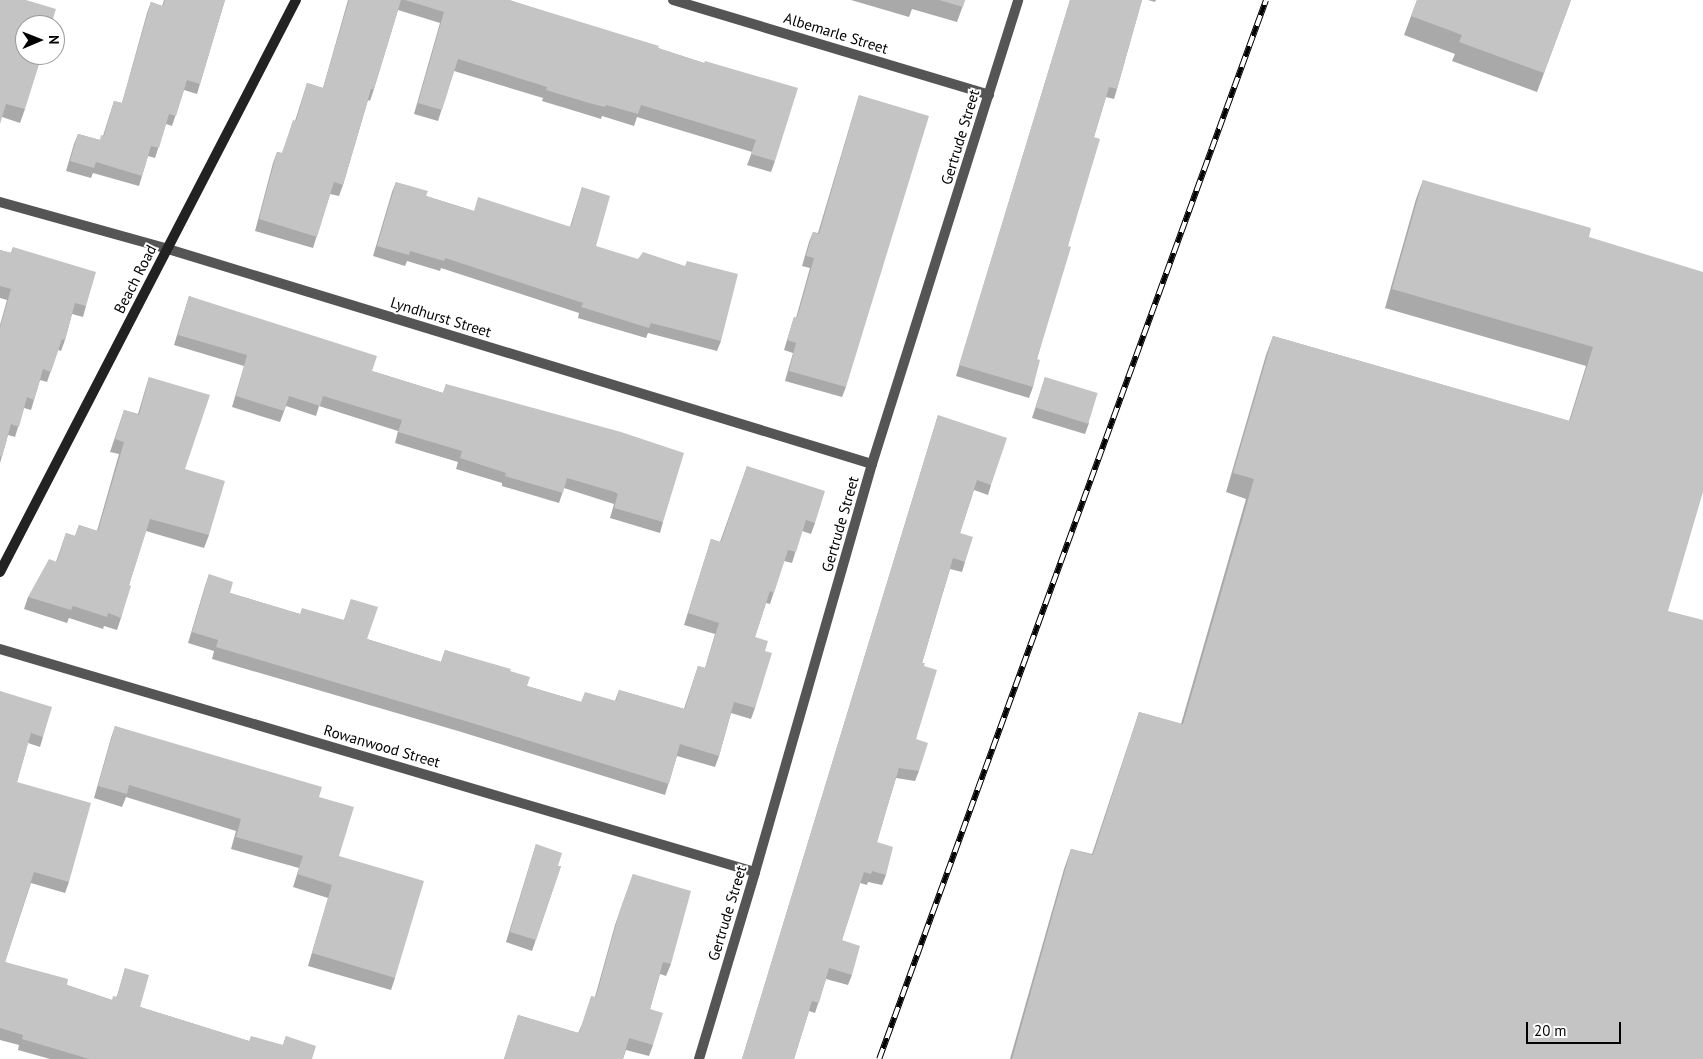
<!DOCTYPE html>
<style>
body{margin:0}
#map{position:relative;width:1703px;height:1059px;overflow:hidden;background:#fff;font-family:"PT Sans",sans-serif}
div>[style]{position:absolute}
.street>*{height:10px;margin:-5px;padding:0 5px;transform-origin:5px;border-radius:5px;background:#555}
.secondary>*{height:10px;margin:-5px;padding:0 5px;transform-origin:5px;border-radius:5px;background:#222}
.rail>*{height:5.5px;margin-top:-2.75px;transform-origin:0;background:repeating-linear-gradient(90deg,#fff 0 11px,#000 0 22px);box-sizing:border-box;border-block:1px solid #000}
.wall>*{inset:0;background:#a9a9a9}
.building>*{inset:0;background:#c4c4c4;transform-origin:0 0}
span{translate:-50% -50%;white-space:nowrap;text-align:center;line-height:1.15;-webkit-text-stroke:4px #fff;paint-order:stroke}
.street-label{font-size:15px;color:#000}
.north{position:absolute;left:15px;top:15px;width:50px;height:50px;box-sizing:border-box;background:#fff;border:1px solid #999;border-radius:50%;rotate:89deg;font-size:14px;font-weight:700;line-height:20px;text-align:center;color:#000}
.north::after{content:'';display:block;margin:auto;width:18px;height:22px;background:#000;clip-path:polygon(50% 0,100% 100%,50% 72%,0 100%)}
.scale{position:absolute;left:1526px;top:1022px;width:95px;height:22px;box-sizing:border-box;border:2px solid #000;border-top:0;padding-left:6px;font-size:15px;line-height:18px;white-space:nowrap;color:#000;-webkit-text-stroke:4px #fff;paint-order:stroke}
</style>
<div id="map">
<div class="street">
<div style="left:673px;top:0;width:330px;rotate:16.7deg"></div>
<div style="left:0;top:202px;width:174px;rotate:15.6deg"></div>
<div style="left:168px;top:249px;width:736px;rotate:16.98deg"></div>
<div style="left:0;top:649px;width:787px;rotate:16.46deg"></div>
<div style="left:699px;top:1059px;width:195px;rotate:-73.3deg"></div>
<div style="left:755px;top:872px;width:424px;rotate:-74deg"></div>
<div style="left:872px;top:464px;width:486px;rotate:-72.5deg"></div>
</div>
<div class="secondary">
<div style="left:0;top:572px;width:644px;rotate:-62.64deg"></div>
</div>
<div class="rail">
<div style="left:879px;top:1059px;width:1127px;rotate:-69.93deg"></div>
</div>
<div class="wall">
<div style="clip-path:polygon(0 0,25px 109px,20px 123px,2px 117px)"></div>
<div style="clip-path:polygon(164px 0,225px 0,197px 94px,184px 90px,172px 126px,166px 124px,155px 158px,148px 156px,139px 186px,93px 173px,91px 178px,66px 171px,74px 144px,78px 134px,100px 140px,103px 136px,114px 101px,122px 103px,147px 13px,151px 2px,162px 6px)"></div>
<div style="clip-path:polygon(348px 0,509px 0,704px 63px,775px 161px,771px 172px,747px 165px,752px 152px,637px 117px,634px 126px,602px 116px,601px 119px,585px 114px,542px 101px,543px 98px,454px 71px,438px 121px,414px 114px,440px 23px,398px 10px,374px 89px,370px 101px,368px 100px,343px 185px,339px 196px,330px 194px,313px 248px,255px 231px,273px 163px,277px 152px,282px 153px,295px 121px,307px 83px,323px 88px)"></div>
<div style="clip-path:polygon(851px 0,965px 0,957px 22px,912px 9px,909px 17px)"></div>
<div style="clip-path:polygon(1070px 0,1142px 0,1117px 89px,1114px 99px,1106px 97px,1094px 137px,1068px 246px,1037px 359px,1033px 387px,1029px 398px,956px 376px)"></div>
<div style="clip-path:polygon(1148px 0,1156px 0,1155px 2px)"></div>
<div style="clip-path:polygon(1417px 0,1571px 0,1537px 92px,1452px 61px,1455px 54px,1404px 35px)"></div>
<div style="clip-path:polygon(859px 95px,846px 387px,842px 397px,785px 381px,793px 353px,784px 350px,794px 317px,796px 318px,810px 268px,802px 266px,809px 242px,813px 232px,818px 233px,856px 105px)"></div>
<div style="clip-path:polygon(1423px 180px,1589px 237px,1668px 611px,1703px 1059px,1010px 1059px,1064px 869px,1071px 849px,1092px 854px,1139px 712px,1181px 724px,1246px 499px,1226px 492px,1266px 355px,1273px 336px,1569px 421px,1586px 366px,1385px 308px,1416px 199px)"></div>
<div style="clip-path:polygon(396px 182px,426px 196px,474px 211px,570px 227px,582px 187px,596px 246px,721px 341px,717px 351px,648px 333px,646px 338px,578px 318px,579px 313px,441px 268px,440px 271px,407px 261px,405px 266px,373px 256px,392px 192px)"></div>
<div style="clip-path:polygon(13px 247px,86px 306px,83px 317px,72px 314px,65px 340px,61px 351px,58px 350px,47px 382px,40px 380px,31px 410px,24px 408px,15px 437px,8px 435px,0 463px,0 325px,7px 300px,0 298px,0 250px,11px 253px)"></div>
<div style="clip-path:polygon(189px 296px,372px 371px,443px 393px,446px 384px,663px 522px,660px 533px,610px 518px,614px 504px,564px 488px,559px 503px,502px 486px,502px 483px,456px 469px,458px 462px,395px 443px,398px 431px,319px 406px,316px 416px,286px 406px,280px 422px,232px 407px,244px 366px,174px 345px)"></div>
<div style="clip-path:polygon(149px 377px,185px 469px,209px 535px,204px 548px,146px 531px,129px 585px,121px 618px,117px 630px,104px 626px,103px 629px,69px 618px,67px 623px,24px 609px,28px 597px,56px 562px,66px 533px,75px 536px,79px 525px,97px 531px,119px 454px,110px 452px,124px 410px,138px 414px,145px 390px)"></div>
<div style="clip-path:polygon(1045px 377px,1089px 423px,1085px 434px,1032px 418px)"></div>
<div style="clip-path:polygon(938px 415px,991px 485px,988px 495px,974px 490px,960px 533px,965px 562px,962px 572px,950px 569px,922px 663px,924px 666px,916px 739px,919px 771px,915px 781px,896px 778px,886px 811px,877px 842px,886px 875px,882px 885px,868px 882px,867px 885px,860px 883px,842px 940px,852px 975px,848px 985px,826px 979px,815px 1013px,809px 1011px,794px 1059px,742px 1059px)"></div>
<div style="clip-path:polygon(747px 466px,815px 523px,811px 534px,802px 531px,792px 563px,784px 561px,770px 604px,766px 603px,755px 637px,765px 651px,755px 708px,751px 719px,731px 713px,719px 756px,715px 767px,677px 756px,665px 795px,458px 731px,212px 659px,214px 651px,188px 643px,205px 586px,209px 574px,230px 593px,300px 614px,344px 620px,351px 599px,367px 639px,441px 662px,445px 650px,510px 671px,527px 686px,581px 702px,615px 701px,619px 690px,684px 709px,698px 666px,705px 668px,715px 634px,684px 625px,711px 539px,720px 542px)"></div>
<div style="clip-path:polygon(0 691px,43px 737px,40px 747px,28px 743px,17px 782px,69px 882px,65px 893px,31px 883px,5px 962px,67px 985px,112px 1000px,117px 996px,125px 968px,140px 1007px,249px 1041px,283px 1045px,286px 1036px,312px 1059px,50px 1059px,18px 1050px,19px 1045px,0 1040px)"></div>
<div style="clip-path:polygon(115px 726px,319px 797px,339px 856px,395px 978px,391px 990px,308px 966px,328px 898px,293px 887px,299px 868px,231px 849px,236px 831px,126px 797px,122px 807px,94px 798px,111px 738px)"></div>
<div style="clip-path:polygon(536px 844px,558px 866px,561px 866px,532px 951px,506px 942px)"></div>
<div style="clip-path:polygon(633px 874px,671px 964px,666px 976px,660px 974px,650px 1009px,653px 1045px,649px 1056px,626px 1050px,623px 1059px,504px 1059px,518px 1015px,578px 1033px,595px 997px,615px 925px)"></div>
</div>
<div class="building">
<div style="clip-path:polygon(0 0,26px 0,56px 9px,51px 25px,25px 25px,25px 55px,42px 55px,25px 109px,6px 104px,0 124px)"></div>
<div style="clip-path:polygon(165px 0,225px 0,200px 84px,187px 80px,176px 116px,169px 114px,159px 148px,151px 146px,142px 176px,96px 162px,94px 168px,70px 161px,78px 134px,100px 140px,101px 135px,104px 136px,114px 101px,122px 103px,151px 2px,163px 6px)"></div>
<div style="clip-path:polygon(349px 0,401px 0,374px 89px,371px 89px,343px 185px,334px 182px,317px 237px,259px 219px,277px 152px,282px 153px,293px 120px,296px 121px,307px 83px,323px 88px)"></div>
<div style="clip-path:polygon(405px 0,509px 0,659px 46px,658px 48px,704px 63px,705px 61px,798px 88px,775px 161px,751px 154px,756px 140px,641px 105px,638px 114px,606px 105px,605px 107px,589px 103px,546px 90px,547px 87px,458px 59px,442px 110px,418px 103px,444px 12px)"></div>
<div style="clip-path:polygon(939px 0,965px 0,963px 7px)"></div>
<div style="clip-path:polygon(1070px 0,1142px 0,1117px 89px,1109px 87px,1094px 137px,1100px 139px,1068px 246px,1071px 247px,1037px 359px,1040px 360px,1033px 387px,959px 365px)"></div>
<div style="clip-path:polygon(1417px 0,1571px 0,1544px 73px,1459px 42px,1462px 35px,1411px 16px)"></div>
<div style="clip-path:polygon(859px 95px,929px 116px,846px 387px,789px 371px,796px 343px,787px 340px,794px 317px,797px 318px,814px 258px,806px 256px,813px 232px,819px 234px)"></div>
<div style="clip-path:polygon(1423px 180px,1591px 228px,1589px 237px,1703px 272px,1703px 492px,1668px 611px,1703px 620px,1703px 1059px,1012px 1059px,1071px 849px,1093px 855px,1139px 712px,1183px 724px,1254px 479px,1233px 473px,1273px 336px,1570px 421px,1593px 347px,1392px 289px)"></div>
<div style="clip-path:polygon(396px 182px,428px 191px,426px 196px,474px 211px,478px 197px,571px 227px,582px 187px,610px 196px,596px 246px,638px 259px,643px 252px,685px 266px,687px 261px,738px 274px,721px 341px,651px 323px,649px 328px,581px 307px,583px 303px,445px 258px,444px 261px,410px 251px,409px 255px,377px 246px)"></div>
<div style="clip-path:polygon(13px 247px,96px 272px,86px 306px,75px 303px,65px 340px,62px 339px,51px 372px,43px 369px,34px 400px,27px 397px,19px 427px,11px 424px,2px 457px,0 456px,0 328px,11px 289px,0 286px,0 250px,12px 253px)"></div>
<div style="clip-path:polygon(189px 296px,377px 356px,372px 371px,443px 393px,446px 384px,621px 432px,684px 453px,663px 522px,614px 508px,618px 493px,567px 478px,563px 493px,505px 476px,506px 473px,460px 458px,462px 451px,398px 432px,402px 420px,323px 396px,320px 406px,289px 396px,284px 411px,236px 396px,247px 355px,178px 335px)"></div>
<div style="clip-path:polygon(149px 377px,210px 395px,185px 469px,225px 481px,209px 535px,150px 519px,129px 585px,131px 586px,121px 618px,108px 613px,107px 617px,73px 606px,71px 610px,28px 597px,49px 559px,57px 562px,66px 533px,75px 536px,79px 525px,98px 531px,124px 442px,115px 439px,124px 410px,139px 415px)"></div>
<div style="left:1045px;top:377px;width:55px;height:32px;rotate:17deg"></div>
<div style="clip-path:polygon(938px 415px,1007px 438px,991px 485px,977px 480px,960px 533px,973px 537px,965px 562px,953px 558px,922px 663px,925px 663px,924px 666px,937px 670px,916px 739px,928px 743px,919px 771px,899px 768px,886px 811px,877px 842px,893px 847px,886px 875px,872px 871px,871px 874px,864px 872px,842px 940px,860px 946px,852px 975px,829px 968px,819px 1003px,812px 1001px,794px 1059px,742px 1059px)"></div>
<div style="clip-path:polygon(747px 466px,825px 491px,815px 523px,806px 520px,796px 552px,788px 550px,774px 593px,770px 591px,755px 637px,768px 641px,765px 651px,772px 653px,755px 708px,734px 702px,719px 756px,680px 744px,669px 784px,462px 720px,216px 647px,218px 640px,192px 632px,209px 574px,233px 582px,230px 593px,300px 614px,302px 608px,344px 620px,351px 599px,378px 607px,367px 639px,441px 662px,445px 650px,511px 669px,510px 671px,530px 677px,527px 686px,581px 702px,585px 692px,616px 701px,619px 690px,685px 709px,698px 666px,705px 668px,719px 623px,688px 613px,711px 539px,721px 542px)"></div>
<div style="clip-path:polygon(0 691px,52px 707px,43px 737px,31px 733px,17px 782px,91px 803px,69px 882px,34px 872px,5px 962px,68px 979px,67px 985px,112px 1000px,113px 996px,117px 997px,125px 968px,149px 975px,140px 1007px,249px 1041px,251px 1036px,283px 1045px,286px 1036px,316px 1046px,312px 1059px,89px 1059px,22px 1039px,23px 1035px,0 1028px)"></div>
<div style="clip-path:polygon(115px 726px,322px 787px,319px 797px,354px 807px,339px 856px,424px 881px,395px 978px,312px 953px,332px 885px,297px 874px,303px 856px,236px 837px,241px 819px,129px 785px,127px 794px,98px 786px)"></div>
<div style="clip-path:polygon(536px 844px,562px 853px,558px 866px,561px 866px,536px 940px,510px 932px)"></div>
<div style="clip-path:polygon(633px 874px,691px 891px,671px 964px,663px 962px,650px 1009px,663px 1013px,653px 1045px,629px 1038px,623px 1059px,504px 1059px,518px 1015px,579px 1033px,591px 996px,596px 997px,619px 913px)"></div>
</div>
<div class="street-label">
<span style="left:836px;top:33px;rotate:17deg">Albemarle Street</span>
<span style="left:960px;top:137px;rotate:-73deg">Gertrude Street</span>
<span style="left:135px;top:279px;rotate:-63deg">Beach Road</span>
<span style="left:441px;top:317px;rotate:17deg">Lyndhurst Street</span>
<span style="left:840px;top:524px;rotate:-74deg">Gertrude Street</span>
<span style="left:382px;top:746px;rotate:16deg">Rowanwood Street</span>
<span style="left:727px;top:913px;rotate:-73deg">Gertrude Street</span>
</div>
<div class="north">N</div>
<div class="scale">20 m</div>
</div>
